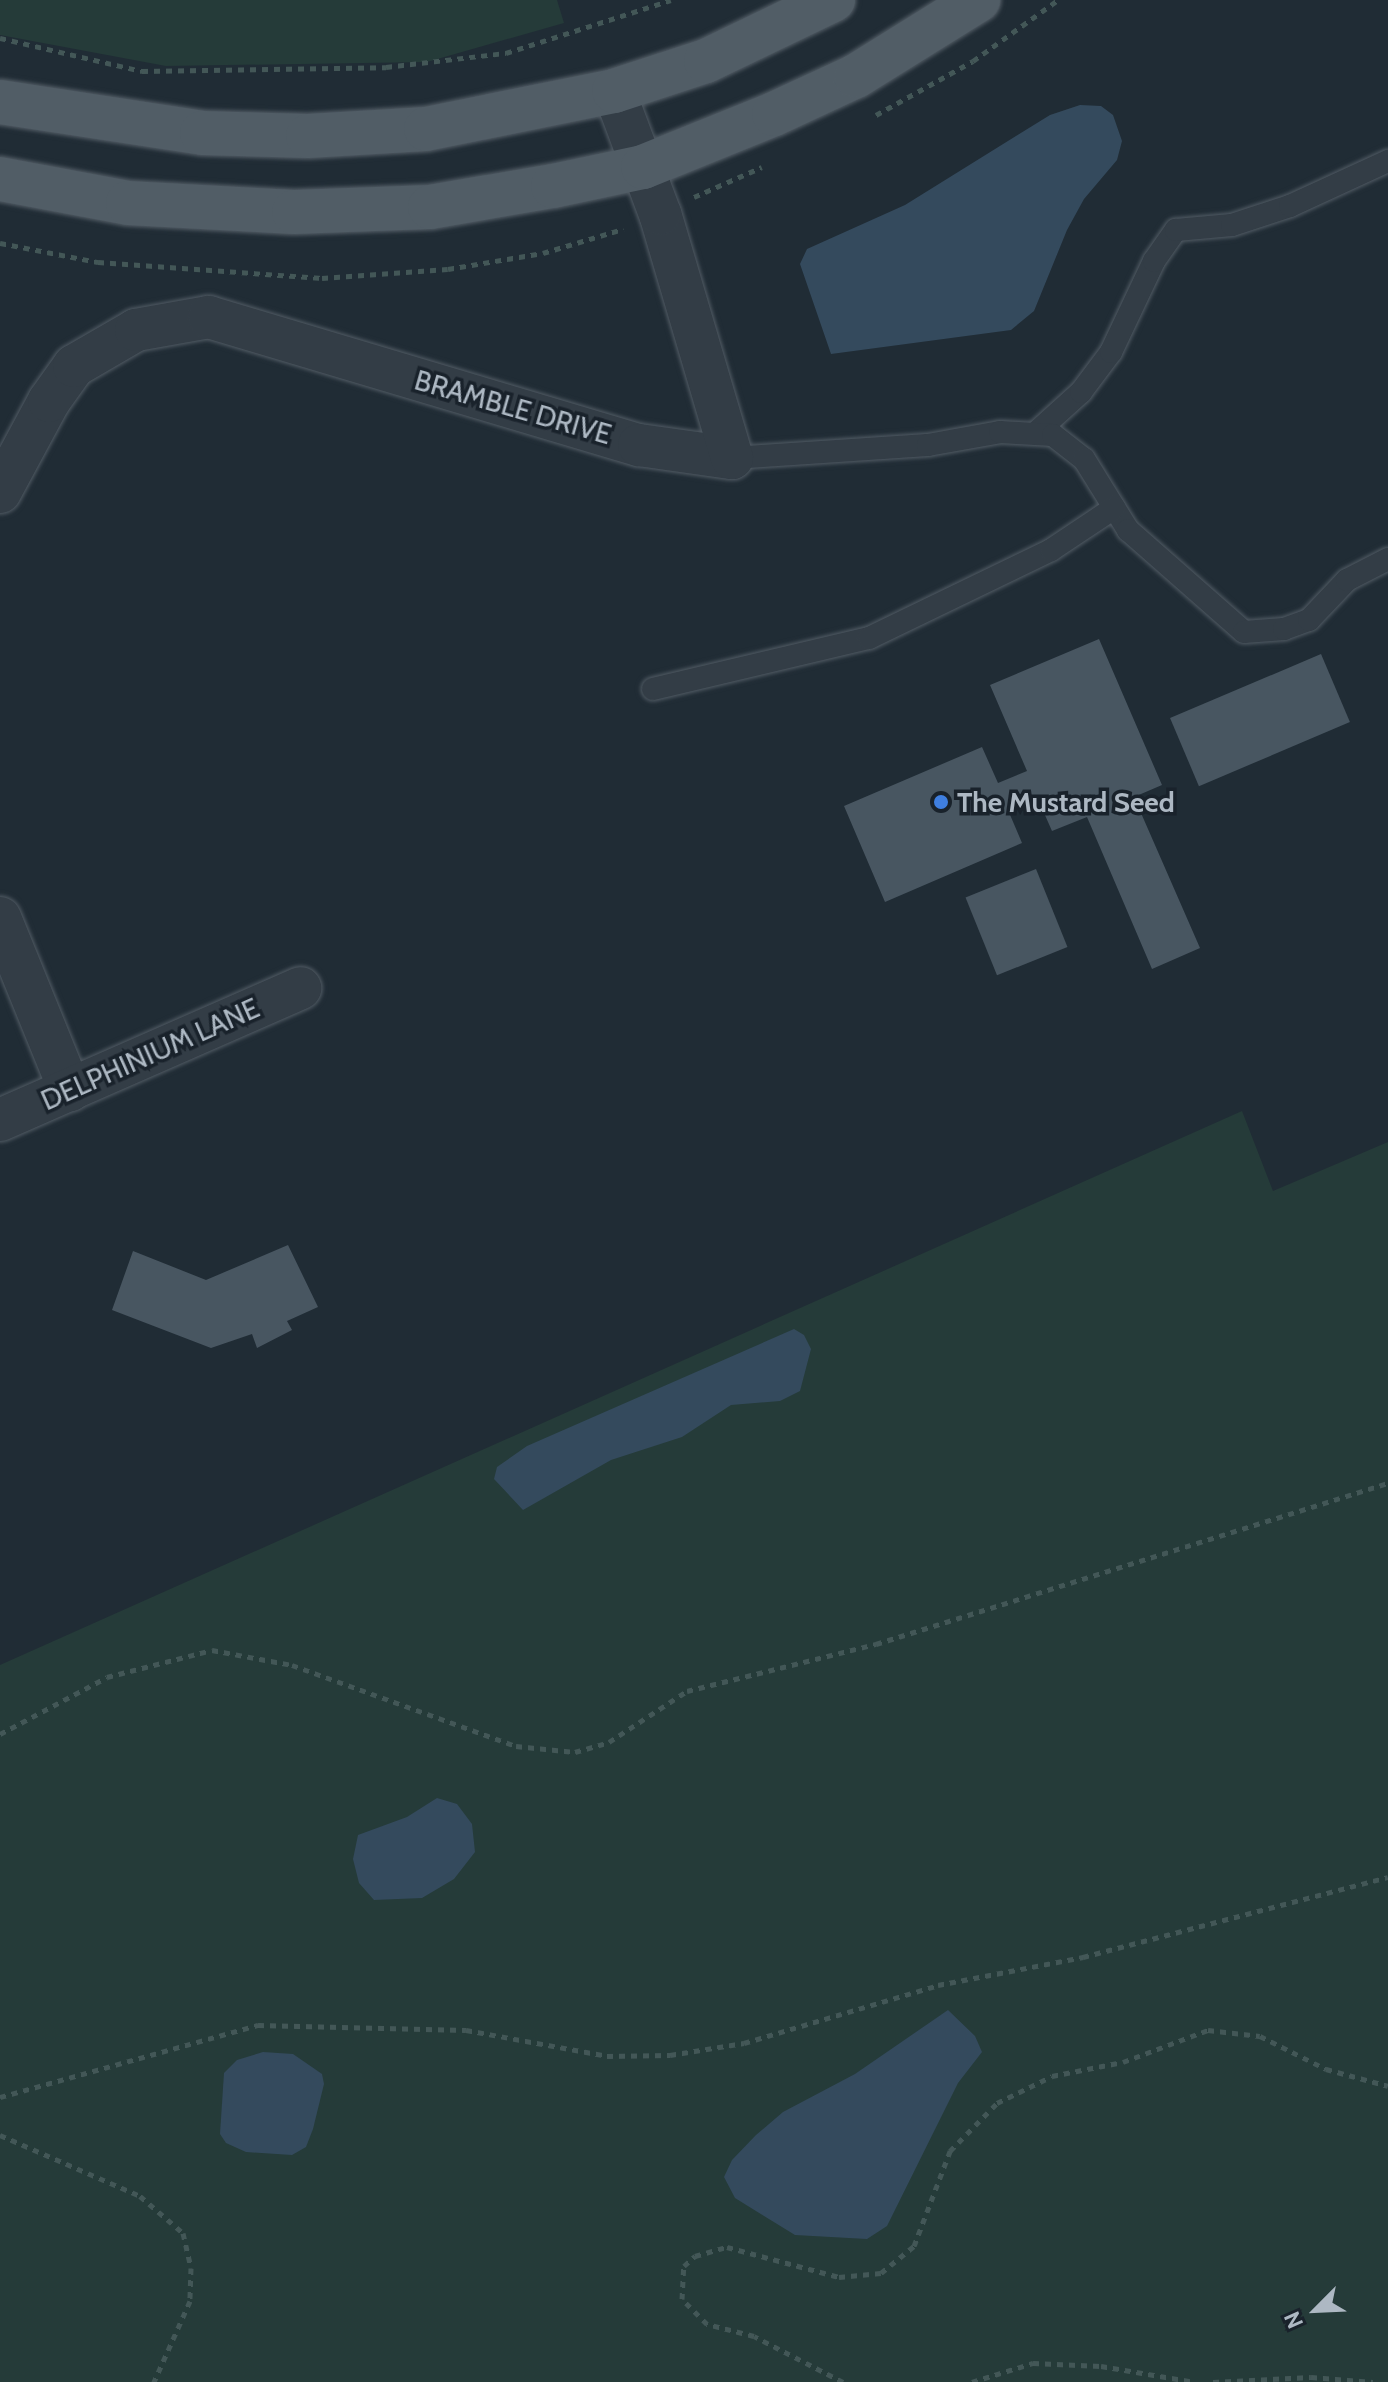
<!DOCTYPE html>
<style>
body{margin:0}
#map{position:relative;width:1388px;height:2382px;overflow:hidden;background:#202c35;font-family:Cabin,sans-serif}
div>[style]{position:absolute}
.green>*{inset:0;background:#253b39}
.water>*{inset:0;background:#344a5d}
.building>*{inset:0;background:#485661;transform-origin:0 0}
.path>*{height:5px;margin-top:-2.5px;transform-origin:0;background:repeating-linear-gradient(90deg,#435757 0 6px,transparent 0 12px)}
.roads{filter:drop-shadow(0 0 2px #515b64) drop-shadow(0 0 2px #515b64)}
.lane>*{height:22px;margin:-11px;padding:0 11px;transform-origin:11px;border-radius:11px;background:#333d46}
.street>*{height:42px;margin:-21px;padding:0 21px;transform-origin:21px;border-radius:21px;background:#333d46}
.primary>*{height:44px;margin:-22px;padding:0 22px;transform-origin:22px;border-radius:22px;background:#515d66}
.dots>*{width:22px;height:22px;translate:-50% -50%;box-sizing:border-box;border:4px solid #19222b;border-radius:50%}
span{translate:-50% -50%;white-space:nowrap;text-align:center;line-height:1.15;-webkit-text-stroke:7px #19222b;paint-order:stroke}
.street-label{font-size:28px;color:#adb8c3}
.poi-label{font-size:28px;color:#adb8c3;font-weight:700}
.left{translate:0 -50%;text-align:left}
.north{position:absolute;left:1276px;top:2270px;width:80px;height:80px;-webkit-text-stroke:6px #19222b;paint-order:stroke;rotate:246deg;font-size:22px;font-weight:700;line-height:32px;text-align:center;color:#adb8c3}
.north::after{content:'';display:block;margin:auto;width:28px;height:36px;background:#adb8c3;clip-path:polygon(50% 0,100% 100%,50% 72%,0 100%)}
</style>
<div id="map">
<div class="green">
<div style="clip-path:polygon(0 0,557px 0,564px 23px,427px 62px,166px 66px,0 35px)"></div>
<div style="clip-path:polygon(1242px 1111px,1273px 1191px,1388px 1142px,1388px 2382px,0 2382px,0 1665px)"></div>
</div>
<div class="water">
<div style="clip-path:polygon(1080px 105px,1101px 106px,1113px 115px,1122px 141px,1117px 160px,1084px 199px,1067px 230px,1034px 311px,1011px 330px,831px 354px,800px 264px,807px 249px,905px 205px,1050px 115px)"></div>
<div style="clip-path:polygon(794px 1329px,804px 1335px,811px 1349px,800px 1391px,780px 1401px,731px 1405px,682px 1437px,611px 1460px,523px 1510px,494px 1479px,497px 1467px,527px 1446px)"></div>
<div style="clip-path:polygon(437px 1798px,457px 1804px,472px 1824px,475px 1852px,454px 1879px,422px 1898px,374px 1900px,359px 1883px,353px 1859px,358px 1835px,407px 1817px)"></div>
<div style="clip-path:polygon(948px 2010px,975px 2036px,982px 2052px,958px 2083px,887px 2226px,867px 2239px,795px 2235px,735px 2198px,724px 2177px,732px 2160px,756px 2135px,783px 2112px,855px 2074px)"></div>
<div style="clip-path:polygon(263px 2052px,293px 2054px,322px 2074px,324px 2084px,313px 2129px,306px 2147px,292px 2155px,246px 2152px,226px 2143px,220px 2134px,224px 2073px,237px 2060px)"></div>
</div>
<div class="building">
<div style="clip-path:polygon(1099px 639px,1162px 785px,1134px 797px,1200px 948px,1152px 969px,1087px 817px,1052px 831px,1037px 797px,1008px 810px,1022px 843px,885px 902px,844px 806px,982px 747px,998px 783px,1027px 771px,990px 685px)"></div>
<div style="left:1321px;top:654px;width:74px;height:164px;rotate:67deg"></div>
<div style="left:1036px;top:869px;width:84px;height:76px;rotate:68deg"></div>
<div style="clip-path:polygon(288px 1245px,318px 1307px,287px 1321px,292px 1330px,257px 1348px,252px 1334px,211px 1348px,112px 1310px,133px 1251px,206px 1280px)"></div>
</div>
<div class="path">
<div style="left:0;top:38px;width:146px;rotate:13.1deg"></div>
<div style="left:142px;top:71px;width:244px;rotate:-0.9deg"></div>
<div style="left:386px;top:67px;width:121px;rotate:-6.7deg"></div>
<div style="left:506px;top:53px;width:173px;rotate:-17.8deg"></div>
<div style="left:876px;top:115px;width:111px;rotate:-29.1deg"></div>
<div style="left:973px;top:61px;width:105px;rotate:-35.7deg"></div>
<div style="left:694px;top:197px;width:74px;rotate:-23.8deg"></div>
<div style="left:0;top:243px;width:100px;rotate:11deg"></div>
<div style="left:98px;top:262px;width:225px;rotate:4.1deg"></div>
<div style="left:322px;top:278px;width:126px;rotate:-4.1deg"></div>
<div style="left:448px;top:269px;width:96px;rotate:-9.6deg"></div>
<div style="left:543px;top:253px;width:84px;rotate:-16.7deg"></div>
<div style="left:0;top:1734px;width:121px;rotate:-28deg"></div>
<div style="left:107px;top:1677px;width:108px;rotate:-14.4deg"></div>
<div style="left:212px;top:1650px;width:81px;rotate:10.6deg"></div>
<div style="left:292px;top:1665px;width:238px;rotate:19.9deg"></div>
<div style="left:516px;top:1746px;width:59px;rotate:5.8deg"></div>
<div style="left:575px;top:1752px;width:35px;rotate:-16deg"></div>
<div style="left:609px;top:1742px;width:93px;rotate:-33.2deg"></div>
<div style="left:687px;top:1691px;width:195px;rotate:-14deg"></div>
<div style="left:876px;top:1644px;width:537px;rotate:-17.46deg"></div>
<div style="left:0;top:2097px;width:268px;rotate:-15.6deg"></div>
<div style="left:258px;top:2025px;width:208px;rotate:1.4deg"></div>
<div style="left:466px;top:2030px;width:143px;rotate:10.4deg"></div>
<div style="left:607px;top:2056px;width:63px;rotate:-0.9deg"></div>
<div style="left:670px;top:2055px;width:75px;rotate:-9.2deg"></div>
<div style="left:744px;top:2043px;width:202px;rotate:-16.6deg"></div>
<div style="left:938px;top:1985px;width:148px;rotate:-10.9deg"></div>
<div style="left:1083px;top:1957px;width:315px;rotate:-14.7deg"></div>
<div style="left:0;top:2135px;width:153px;rotate:23.5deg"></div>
<div style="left:140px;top:2196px;width:57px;rotate:40.7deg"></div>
<div style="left:183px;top:2233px;width:36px;rotate:77deg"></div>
<div style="left:191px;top:2268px;width:33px;rotate:92deg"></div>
<div style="left:190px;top:2301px;width:89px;rotate:114deg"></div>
<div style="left:843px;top:2382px;width:100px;rotate:-152.7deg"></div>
<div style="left:754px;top:2336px;width:49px;rotate:-165.7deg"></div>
<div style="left:707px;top:2324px;width:35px;rotate:-135deg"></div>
<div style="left:682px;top:2299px;width:33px;rotate:-87deg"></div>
<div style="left:684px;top:2266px;width:15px;rotate:-42deg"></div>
<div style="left:695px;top:2256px;width:33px;rotate:-16deg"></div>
<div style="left:727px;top:2247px;width:116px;rotate:15deg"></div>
<div style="left:839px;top:2277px;width:42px;rotate:-5.4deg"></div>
<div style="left:881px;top:2273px;width:43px;rotate:-39.3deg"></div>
<div style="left:914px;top:2246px;width:102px;rotate:-69.2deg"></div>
<div style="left:950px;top:2151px;width:67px;rotate:-45.6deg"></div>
<div style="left:997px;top:2103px;width:61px;rotate:-26.1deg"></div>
<div style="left:1052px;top:2076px;width:72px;rotate:-11.2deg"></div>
<div style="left:1123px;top:2062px;width:91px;rotate:-20.6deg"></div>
<div style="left:1208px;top:2030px;width:52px;rotate:6.6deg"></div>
<div style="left:1260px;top:2036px;width:74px;rotate:26.6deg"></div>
<div style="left:1326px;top:2069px;width:64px;rotate:15.3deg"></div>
<div style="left:972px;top:2382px;width:64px;rotate:-17.3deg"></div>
<div style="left:1033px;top:2363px;width:68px;rotate:2.5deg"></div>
<div style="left:1101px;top:2366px;width:95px;rotate:9.7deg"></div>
<div style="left:1213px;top:2382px;width:98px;rotate:-2.9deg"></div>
<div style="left:1311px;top:2377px;width:62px;rotate:4.6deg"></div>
</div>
<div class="roads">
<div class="lane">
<div style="left:1039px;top:430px;width:57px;rotate:-42.1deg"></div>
<div style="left:1081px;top:392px;width:50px;rotate:-53.1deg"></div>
<div style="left:1111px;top:352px;width:101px;rotate:-64.7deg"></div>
<div style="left:1154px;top:261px;width:38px;rotate:-55deg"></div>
<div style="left:1176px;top:230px;width:56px;rotate:-5.1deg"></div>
<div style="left:1232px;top:225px;width:61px;rotate:-18.1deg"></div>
<div style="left:1290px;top:206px;width:108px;rotate:-24.7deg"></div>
<div style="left:732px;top:458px;width:196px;rotate:-3.8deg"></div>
<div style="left:928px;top:445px;width:73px;rotate:-10.2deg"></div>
<div style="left:1000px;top:432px;width:53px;rotate:3.2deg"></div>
<div style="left:1053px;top:435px;width:39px;rotate:38deg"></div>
<div style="left:1084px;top:459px;width:84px;rotate:58.2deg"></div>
<div style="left:1128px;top:530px;width:154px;rotate:41.3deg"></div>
<div style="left:1244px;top:632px;width:40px;rotate:-4.3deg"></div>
<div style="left:1284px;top:629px;width:27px;rotate:-20deg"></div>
<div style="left:1309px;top:620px;width:55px;rotate:-46.5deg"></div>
<div style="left:1347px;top:580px;width:46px;rotate:-27.1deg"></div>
<div style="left:653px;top:689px;width:222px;rotate:-13.3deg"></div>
<div style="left:869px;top:638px;width:202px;rotate:-25.8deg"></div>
<div style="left:1051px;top:550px;width:76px;rotate:-33.7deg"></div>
</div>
<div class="street">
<div style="left:0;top:492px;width:103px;rotate:-61.7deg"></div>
<div style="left:49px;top:401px;width:43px;rotate:-54.5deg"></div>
<div style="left:74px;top:366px;width:72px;rotate:-30.1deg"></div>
<div style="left:136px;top:330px;width:74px;rotate:-10.1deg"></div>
<div style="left:209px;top:317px;width:449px;rotate:16.6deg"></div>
<div style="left:639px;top:445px;width:94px;rotate:8deg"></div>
<div style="left:732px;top:458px;width:254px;rotate:-106.4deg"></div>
<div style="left:660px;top:214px;width:131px;rotate:-110.5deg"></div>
<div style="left:0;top:918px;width:186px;rotate:67.9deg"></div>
<div style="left:0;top:1120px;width:328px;rotate:-23.7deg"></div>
</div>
<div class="primary">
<div style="left:0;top:102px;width:204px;rotate:8.7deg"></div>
<div style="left:202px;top:133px;width:106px;rotate:1.6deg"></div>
<div style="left:308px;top:136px;width:118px;rotate:-3.4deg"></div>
<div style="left:426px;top:129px;width:192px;rotate:-11.4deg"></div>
<div style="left:614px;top:91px;width:97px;rotate:-18.1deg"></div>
<div style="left:706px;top:61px;width:141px;rotate:-25.7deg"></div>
<div style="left:0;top:179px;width:130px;rotate:10.6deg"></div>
<div style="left:128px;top:203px;width:166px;rotate:3.1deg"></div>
<div style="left:294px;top:212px;width:136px;rotate:-2.1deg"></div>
<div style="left:430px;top:207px;width:125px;rotate:-9.7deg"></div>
<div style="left:553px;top:186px;width:92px;rotate:-11.9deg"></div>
<div style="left:643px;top:167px;width:141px;rotate:-22deg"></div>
<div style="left:774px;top:114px;width:90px;rotate:-24.9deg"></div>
<div style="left:856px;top:76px;width:144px;rotate:-31.9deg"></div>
</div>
</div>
<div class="dots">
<div style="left:941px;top:802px;background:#3f7fe0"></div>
</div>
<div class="street-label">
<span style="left:513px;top:407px;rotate:16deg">BRAMBLE DRIVE</span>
<span style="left:150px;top:1054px;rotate:-24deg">DELPHINIUM LANE</span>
</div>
<div class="poi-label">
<span class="left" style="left:957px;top:802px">The Mustard Seed</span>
</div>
<div class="north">N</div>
</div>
